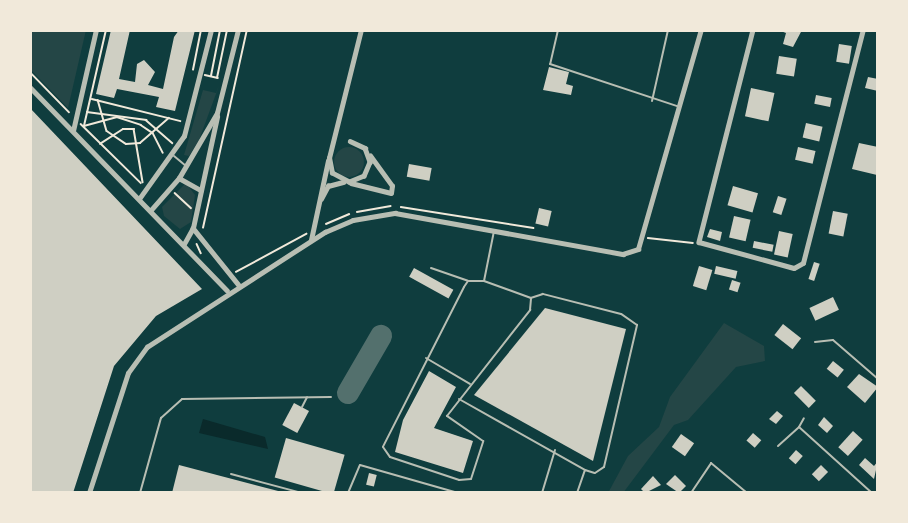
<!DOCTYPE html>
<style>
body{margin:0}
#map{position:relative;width:908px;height:523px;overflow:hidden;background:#0f3d3e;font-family:"Sofia Sans Condensed",sans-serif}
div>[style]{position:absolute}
.green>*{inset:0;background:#244646}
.round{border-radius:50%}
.water>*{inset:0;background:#0a2a2b}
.taxiway>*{height:22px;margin:-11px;padding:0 11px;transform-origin:11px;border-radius:11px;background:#53706d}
.building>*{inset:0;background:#cfcfc3;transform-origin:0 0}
.path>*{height:1.5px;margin:-0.75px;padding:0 0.75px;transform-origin:0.75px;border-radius:0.75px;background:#f1e9da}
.service>*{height:2px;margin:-1px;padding:0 1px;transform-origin:1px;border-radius:1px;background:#b8beb3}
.minor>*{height:4.5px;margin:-2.25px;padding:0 2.25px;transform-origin:2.25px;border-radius:2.25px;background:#b8beb3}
span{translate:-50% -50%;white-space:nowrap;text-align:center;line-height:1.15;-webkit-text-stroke:4.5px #f1e9da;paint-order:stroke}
.frame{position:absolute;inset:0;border:32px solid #f1e9da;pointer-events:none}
</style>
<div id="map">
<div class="green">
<i style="clip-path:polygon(30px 30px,86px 30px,68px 108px,30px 69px)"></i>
<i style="clip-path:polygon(220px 83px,199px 140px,189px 156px,184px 155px,203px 90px,216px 93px)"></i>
<i class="round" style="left:334px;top:147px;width:30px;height:30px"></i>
<i style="clip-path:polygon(186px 183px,195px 195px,191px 222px,180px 229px,164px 216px,162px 207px)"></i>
<i style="clip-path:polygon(724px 323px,764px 346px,765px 361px,736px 367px,688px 420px,674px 425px,623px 493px,608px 493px,628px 456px,659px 427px,670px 397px)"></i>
</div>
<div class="water">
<i style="clip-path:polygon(203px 419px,265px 437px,268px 449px,199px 433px)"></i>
</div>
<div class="taxiway">
<i style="left:348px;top:393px;width:66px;rotate:-59.9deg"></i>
</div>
<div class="building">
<i style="clip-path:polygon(111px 30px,130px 30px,119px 79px,135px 82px,137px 64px,144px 60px,155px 72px,148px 85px,163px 89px,174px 37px,179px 30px,195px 30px,175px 111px,156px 107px,159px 97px,117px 89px,114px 98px,96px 94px)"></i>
<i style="clip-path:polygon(778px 30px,802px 30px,793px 47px,783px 44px,786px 33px)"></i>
<i style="left:839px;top:44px;width:13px;height:18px;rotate:9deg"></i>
<i style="left:779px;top:56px;width:18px;height:18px;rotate:9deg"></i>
<i style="clip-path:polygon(549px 67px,569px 72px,566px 84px,573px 86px,571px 95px,543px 90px)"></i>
<i style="clip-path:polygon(868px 77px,878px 79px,878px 91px,865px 88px)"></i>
<i style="left:751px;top:88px;width:24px;height:29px;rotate:12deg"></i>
<i style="left:816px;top:95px;width:16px;height:9px;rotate:11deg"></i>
<i style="clip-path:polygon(30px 108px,202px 289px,156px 316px,114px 366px,73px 493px,30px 493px)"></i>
<i style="left:806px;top:123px;width:17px;height:15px;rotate:13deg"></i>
<i style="clip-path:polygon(859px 143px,878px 147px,877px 175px,852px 169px)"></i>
<i style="left:798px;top:147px;width:18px;height:13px;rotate:13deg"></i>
<i style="left:409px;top:164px;width:23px;height:13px;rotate:10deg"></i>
<i style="left:733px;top:186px;width:26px;height:20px;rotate:16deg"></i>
<i style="left:778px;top:196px;width:9px;height:17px;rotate:18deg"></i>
<i style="left:539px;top:208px;width:13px;height:16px;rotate:13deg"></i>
<i style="left:833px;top:211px;width:15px;height:23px;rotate:11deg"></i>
<i style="left:734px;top:216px;width:17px;height:22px;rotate:13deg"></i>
<i style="clip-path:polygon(710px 229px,722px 232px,720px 241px,707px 237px)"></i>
<i style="left:779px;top:231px;width:14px;height:24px;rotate:12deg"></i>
<i style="left:754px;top:241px;width:20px;height:7px;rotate:11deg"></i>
<i style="left:814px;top:262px;width:6px;height:18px;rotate:18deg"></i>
<i style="left:699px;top:266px;width:14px;height:21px;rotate:17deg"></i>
<i style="left:716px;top:266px;width:22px;height:8px;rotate:13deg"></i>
<i style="left:414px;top:268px;width:45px;height:10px;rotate:29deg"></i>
<i style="left:732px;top:280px;width:9px;height:10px;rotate:18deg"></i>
<i style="left:833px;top:297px;width:14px;height:26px;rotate:65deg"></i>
<i style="clip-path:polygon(545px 308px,626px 329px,593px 461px,474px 395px)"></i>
<i style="left:783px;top:324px;width:23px;height:14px;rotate:38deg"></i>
<i style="left:833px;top:361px;width:14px;height:10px;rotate:39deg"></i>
<i style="clip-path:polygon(429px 371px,456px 387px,434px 428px,473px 441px,463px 473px,395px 452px,403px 420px)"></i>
<i style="clip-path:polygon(859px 374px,878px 387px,865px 403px,847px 387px)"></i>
<i style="left:801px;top:386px;width:21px;height:10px;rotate:45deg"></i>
<i style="left:294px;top:403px;width:17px;height:25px;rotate:28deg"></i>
<i style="clip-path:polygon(777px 411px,783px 416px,776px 424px,769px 419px)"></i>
<i style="clip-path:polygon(824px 417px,833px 426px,827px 433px,818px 425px)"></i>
<i style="left:853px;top:431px;width:13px;height:22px;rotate:42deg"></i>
<i style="left:753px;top:433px;width:11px;height:10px;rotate:41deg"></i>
<i style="left:681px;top:434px;width:16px;height:16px;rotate:35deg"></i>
<i style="left:286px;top:438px;width:61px;height:41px;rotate:16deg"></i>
<i style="left:796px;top:450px;width:9px;height:11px;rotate:41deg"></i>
<i style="clip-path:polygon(865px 458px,874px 466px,878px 461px,874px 479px,859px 465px)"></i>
<i style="clip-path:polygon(179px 465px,282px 492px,282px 493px,172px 493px)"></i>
<i style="left:821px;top:465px;width:10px;height:13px;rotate:45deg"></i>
<i style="left:369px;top:473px;width:8px;height:12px;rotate:14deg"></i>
<i style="clip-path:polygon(675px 475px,686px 486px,679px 493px,666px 484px)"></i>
<i style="clip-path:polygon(653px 476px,661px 485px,645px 493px,641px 489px)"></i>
</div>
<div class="path">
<i style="left:193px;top:70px;width:41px;rotate:-78.7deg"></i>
<i style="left:30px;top:72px;width:56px;rotate:45.7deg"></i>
<i style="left:205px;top:75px;width:13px;rotate:13deg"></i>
<i style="left:211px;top:76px;width:47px;rotate:-78.9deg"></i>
<i style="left:217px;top:78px;width:49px;rotate:-78.2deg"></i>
<i style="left:92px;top:99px;width:91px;rotate:14deg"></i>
<i style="left:98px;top:100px;width:32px;rotate:74deg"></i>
<i style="left:107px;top:131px;width:23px;rotate:34deg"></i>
<i style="left:126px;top:144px;width:14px;rotate:-4deg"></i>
<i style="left:140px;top:143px;width:38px;rotate:-41deg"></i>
<i style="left:87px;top:112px;width:60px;rotate:7.7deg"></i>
<i style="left:146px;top:120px;width:35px;rotate:41deg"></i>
<i style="left:81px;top:124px;width:84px;rotate:44.5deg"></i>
<i style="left:84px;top:126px;width:34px;rotate:-15deg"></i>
<i style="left:117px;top:117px;width:25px;rotate:18deg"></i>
<i style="left:141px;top:125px;width:14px;rotate:34deg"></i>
<i style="left:153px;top:133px;width:22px;rotate:63deg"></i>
<i style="left:84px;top:126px;width:98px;rotate:-77.1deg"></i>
<i style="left:100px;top:144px;width:27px;rotate:-33deg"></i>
<i style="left:123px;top:129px;width:11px"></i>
<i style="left:134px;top:129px;width:54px;rotate:80.4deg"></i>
<i style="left:175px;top:193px;width:22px;rotate:43deg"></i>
<i style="left:401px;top:207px;width:134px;rotate:9deg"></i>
<i style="left:357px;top:212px;width:34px;rotate:-10deg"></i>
<i style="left:326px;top:224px;width:25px;rotate:-23deg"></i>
<i style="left:203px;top:228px;width:203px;rotate:-77.5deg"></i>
<i style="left:648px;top:238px;width:45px;rotate:6.3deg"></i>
<i style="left:197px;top:244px;width:10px;rotate:66deg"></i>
<i style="left:236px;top:272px;width:80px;rotate:-28.5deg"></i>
</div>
<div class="service">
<i style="left:558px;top:30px;width:35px;rotate:103deg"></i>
<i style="left:550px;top:64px;width:134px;rotate:18.3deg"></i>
<i style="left:652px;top:101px;width:73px;rotate:-77.3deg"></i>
<i style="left:174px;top:156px;width:16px;rotate:40deg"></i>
<i style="left:431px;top:268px;width:39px;rotate:19deg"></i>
<i style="left:484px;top:281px;width:16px;rotate:180deg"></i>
<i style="left:468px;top:281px;width:7px;rotate:124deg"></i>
<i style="left:464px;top:287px;width:179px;rotate:116.9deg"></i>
<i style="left:383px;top:447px;width:12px;rotate:55deg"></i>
<i style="left:390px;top:457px;width:73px;rotate:18.4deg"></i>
<i style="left:459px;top:480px;width:12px;rotate:-5deg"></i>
<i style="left:471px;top:479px;width:40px;rotate:-72deg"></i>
<i style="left:483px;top:441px;width:44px;rotate:-145.2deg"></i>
<i style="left:447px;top:416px;width:135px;rotate:-51.9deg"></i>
<i style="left:530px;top:310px;width:12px;rotate:-85deg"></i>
<i style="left:531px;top:298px;width:50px;rotate:-160.1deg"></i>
<i style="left:484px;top:281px;width:51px;rotate:-78.7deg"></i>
<i style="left:815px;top:342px;width:18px;rotate:-6deg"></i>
<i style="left:833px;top:340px;width:60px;rotate:40.9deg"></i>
<i style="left:426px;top:358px;width:51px;rotate:30.6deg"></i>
<i style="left:459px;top:399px;width:145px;rotate:29.4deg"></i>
<i style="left:585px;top:470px;width:10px;rotate:17deg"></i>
<i style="left:595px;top:473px;width:11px;rotate:-34deg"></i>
<i style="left:604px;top:467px;width:146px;rotate:-76.9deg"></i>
<i style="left:637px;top:325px;width:19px;rotate:-145deg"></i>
<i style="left:621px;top:314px;width:81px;rotate:-165.6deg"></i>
<i style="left:543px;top:294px;width:13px;rotate:162deg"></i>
<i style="left:302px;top:407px;width:11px;rotate:-63deg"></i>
<i style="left:799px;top:427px;width:10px;rotate:-61deg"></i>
<i style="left:778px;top:446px;width:28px;rotate:-42deg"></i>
<i style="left:799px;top:427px;width:98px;rotate:42.1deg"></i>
<i style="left:231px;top:474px;width:73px;rotate:15deg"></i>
<i style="left:140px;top:493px;width:78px;rotate:-74.4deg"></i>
<i style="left:161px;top:418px;width:28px;rotate:-42deg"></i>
<i style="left:182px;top:399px;width:149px;rotate:-0.8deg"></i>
<i style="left:348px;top:493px;width:30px;rotate:-67deg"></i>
<i style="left:360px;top:465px;width:102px;rotate:15.9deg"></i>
<i style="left:542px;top:493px;width:45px;rotate:-73.2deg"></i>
<i style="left:577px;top:493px;width:24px;rotate:-71deg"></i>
<i style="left:691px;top:493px;width:36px;rotate:-56deg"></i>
<i style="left:711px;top:463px;width:47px;rotate:39.8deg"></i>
</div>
<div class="minor">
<i style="left:753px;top:30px;width:219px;rotate:104.3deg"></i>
<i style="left:699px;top:242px;width:98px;rotate:15.3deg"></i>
<i style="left:794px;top:268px;width:10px;rotate:-29deg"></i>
<i style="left:803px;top:263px;width:241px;rotate:-75.6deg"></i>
<i style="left:30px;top:87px;width:283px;rotate:45.9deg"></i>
<i style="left:73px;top:131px;width:104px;rotate:-77.2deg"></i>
<i style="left:350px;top:141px;width:17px;rotate:25deg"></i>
<i style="left:365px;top:148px;width:15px;rotate:70deg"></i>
<i style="left:370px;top:162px;width:15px;rotate:113deg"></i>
<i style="left:364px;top:176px;width:16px;rotate:158deg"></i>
<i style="left:349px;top:182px;width:19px;rotate:-152deg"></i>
<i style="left:332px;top:173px;width:15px;rotate:-101deg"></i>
<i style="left:329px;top:158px;width:132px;rotate:-76deg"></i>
<i style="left:179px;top:178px;width:25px;rotate:29deg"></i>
<i style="left:351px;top:183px;width:41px;rotate:14deg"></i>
<i style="left:391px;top:193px;width:7px;rotate:-82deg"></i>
<i style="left:392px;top:186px;width:37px;rotate:-126deg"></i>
<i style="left:139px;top:199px;width:77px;rotate:-54.5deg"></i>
<i style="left:184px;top:136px;width:109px;rotate:-75.7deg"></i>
<i style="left:321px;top:199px;width:15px;rotate:-62deg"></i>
<i style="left:328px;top:186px;width:16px;rotate:-15deg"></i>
<i style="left:151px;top:210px;width:43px;rotate:-48.8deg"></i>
<i style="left:179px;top:178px;width:75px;rotate:-59.7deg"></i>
<i style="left:217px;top:113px;width:86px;rotate:-75.8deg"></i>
<i style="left:193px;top:228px;width:72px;rotate:51.2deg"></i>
<i style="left:311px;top:240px;width:81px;rotate:-77.9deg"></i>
<i style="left:184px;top:244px;width:18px;rotate:-61deg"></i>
<i style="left:193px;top:228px;width:114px;rotate:-77.8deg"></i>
<i style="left:89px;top:493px;width:126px;rotate:-72deg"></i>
<i style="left:128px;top:373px;width:32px;rotate:-54deg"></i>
<i style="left:147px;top:347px;width:212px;rotate:-32.9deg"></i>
<i style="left:325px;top:232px;width:30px;rotate:-23deg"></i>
<i style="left:353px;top:220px;width:43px;rotate:-9.5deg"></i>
<i style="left:395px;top:213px;width:232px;rotate:10.2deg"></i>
<i style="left:623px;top:254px;width:16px;rotate:-18deg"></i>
<i style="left:638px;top:249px;width:228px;rotate:-74deg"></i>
<i style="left:877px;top:493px;width:2px;rotate:-63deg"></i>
</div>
<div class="frame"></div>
</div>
